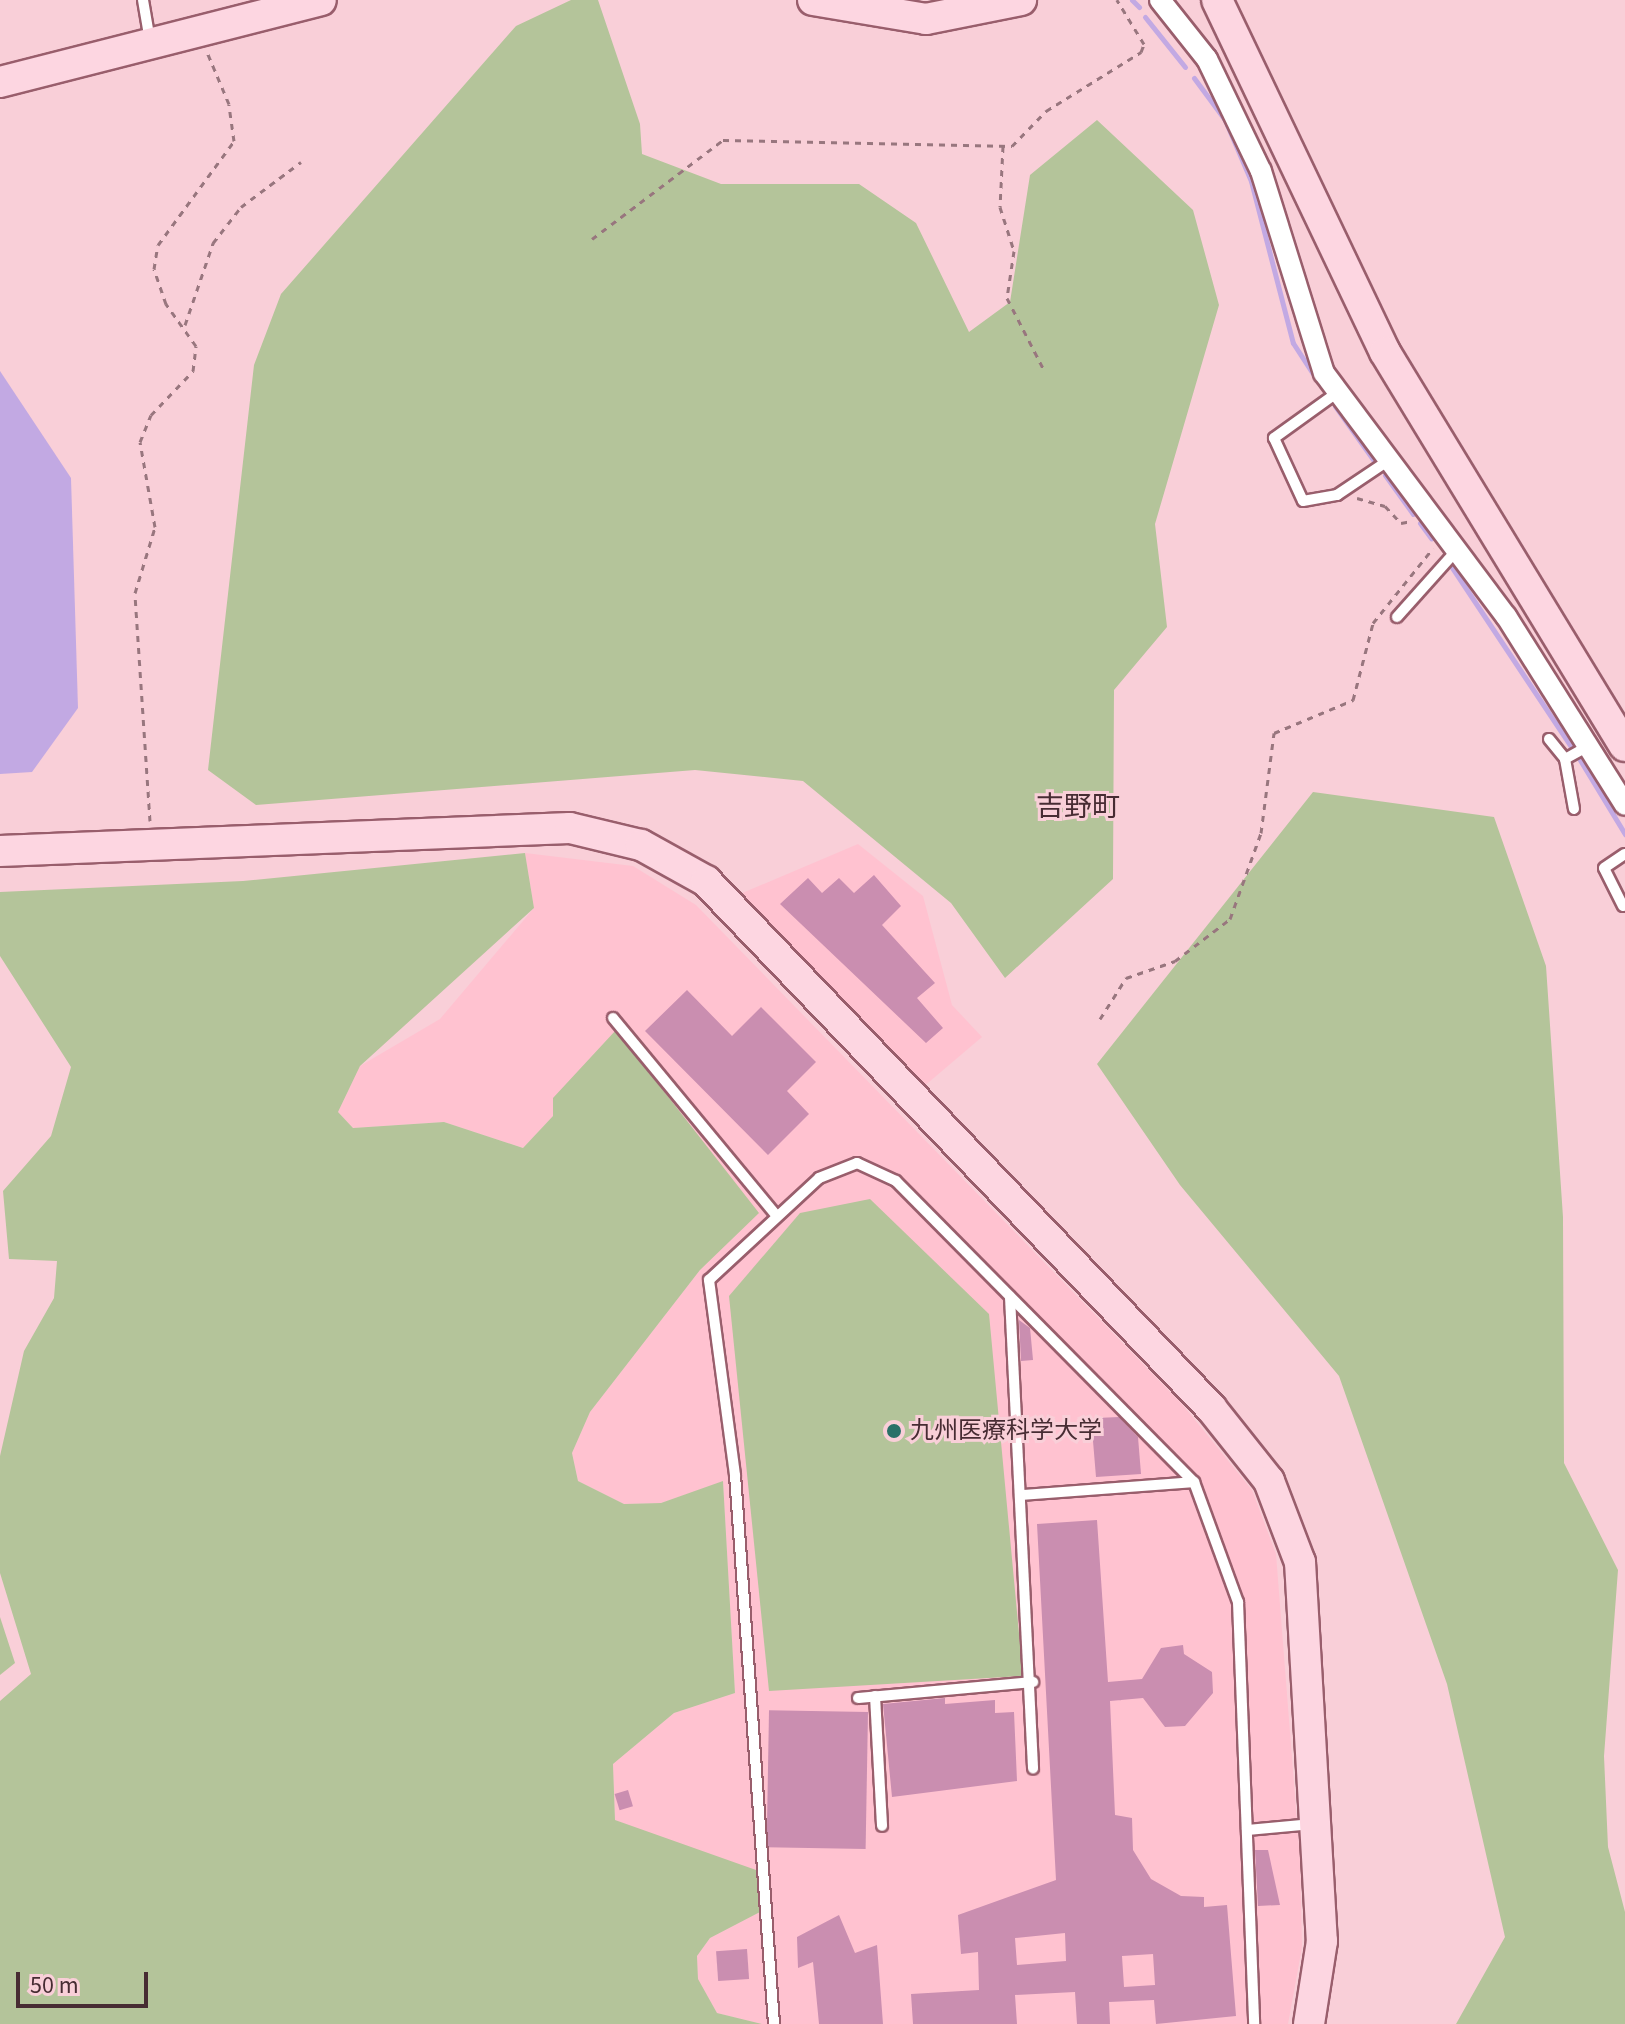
<!DOCTYPE html>
<meta charset="utf-8">
<style>
body{margin:0}
#map{position:relative;width:1625px;height:2024px;overflow:hidden;background:#f9cfd8;font-family:"Source Sans 3","Noto Sans JP",sans-serif}
div>[style]{position:absolute}
.built>*{inset:0;background:#ffc2d0}
.green>*{inset:0;background:#b4c49a}
.water>*{inset:0;background:#c2a9e3}
.stream>*{height:5px;margin:-2.5px;padding:0 2.5px;transform-origin:2.5px;border-radius:2.5px;background:#c2a9e3}
.building>*{inset:0;background:#ca8eb0;transform-origin:0 0}
.path>*{height:3px;margin-top:-1.5px;transform-origin:0;background:repeating-linear-gradient(90deg,#98767e 0 6px,transparent 0 12px)}
.roads{filter:drop-shadow(2px 0 #995e6c) drop-shadow(-2px 0 #995e6c) drop-shadow(0 2px #995e6c) drop-shadow(0 -2px #995e6c)}
.lane>*{height:10px;margin:-5px;padding:0 5px;transform-origin:5px;border-radius:5px;background:#fff}
.street>*{height:20px;margin:-10px;padding:0 10px;transform-origin:10px;border-radius:10px;background:#fff}
.secondary>*{height:30px;margin:-15px;padding:0 15px;transform-origin:15px;border-radius:15px;background:#fdd6e1}
.dots>*{width:22px;height:22px;translate:-50% -50%;box-sizing:border-box;border:4px solid #f9cfd8;border-radius:50%}
span{translate:-50% -50%;white-space:nowrap;text-align:center;line-height:1.15;-webkit-text-stroke:6px #f9cfd8;paint-order:stroke}
.poi-label{font-size:24px;color:#472c33}
.left{translate:0 -50%;text-align:left}
.quarter-label{font-size:28px;color:#472c33}
.scale{position:absolute;left:16px;top:1972px;width:132px;height:36px;box-sizing:border-box;border:4px solid #472c33;border-top:0;padding-left:10px;font-size:24px;line-height:28px;white-space:nowrap;color:#472c33;-webkit-text-stroke:6px #f9cfd8;paint-order:stroke}
</style>
<div id="map">
<div class="built">
<i style="clip-path:polygon(858px 844px,923px 896px,952px 1005px,982px 1037px,922px 1088px,740px 894px)"></i>
<i style="clip-path:polygon(525px 853px,633px 866px,696px 905px,1182px 1404px,1252px 1490px,1276px 1554px,1300px 1860px,1302px 1947px,1288px 2024px,762px 2024px,717px 2013px,698px 1980px,697px 1956px,710px 1938px,760px 1912px,679px 1847px,615px 1820px,613px 1764px,674px 1713px,735px 1693px,723px 1482px,661px 1503px,624px 1504px,578px 1481px,572px 1453px,590px 1412px,700px 1270px,759px 1212px,553px 1116px,523px 1148px,444px 1122px,353px 1128px,338px 1112px,360px 1066px,440px 1019px,534px 908px)"></i>
</div>
<div class="green">
<i style="clip-path:polygon(571px 0,598px 0,640px 124px,642px 154px,721px 184px,859px 184px,916px 223px,969px 332px,1010px 302px,1030px 175px,1097px 120px,1193px 210px,1219px 305px,1155px 524px,1167px 627px,1114px 690px,1113px 879px,1005px 978px,951px 903px,803px 781px,695px 770px,256px 805px,208px 770px,254px 365px,281px 294px,516px 26px)"></i>
<i style="clip-path:polygon(1313px 792px,1494px 817px,1546px 966px,1563px 1217px,1564px 1463px,1618px 1570px,1604px 1756px,1608px 1847px,1625px 1912px,1625px 2024px,1456px 2024px,1505px 1937px,1447px 1684px,1339px 1376px,1180px 1185px,1097px 1064px)"></i>
<i style="clip-path:polygon(525px 853px,534px 908px,360px 1066px,338px 1112px,353px 1128px,444px 1122px,523px 1148px,553px 1116px,553px 1098px,616px 1030px,759px 1213px,700px 1270px,590px 1412px,572px 1453px,578px 1481px,624px 1504px,661px 1503px,723px 1481px,735px 1693px,674px 1713px,613px 1764px,615px 1820px,756px 1870px,760px 1912px,710px 1938px,697px 1956px,698px 1979px,717px 2013px,762px 2024px,0 2024px,0 1701px,31px 1674px,0 1573px,0 1456px,24px 1351px,54px 1298px,57px 1261px,9px 1259px,3px 1191px,51px 1136px,71px 1067px,0 956px,0 892px,243px 881px)"></i>
<i style="clip-path:polygon(870px 1199px,989px 1314px,1023px 1676px,769px 1691px,729px 1296px,800px 1213px)"></i>
<i style="clip-path:polygon(0 1617px,15px 1663px,0 1675px)"></i>
</div>
<div class="water">
<i style="clip-path:polygon(0 371px,71px 478px,78px 708px,32px 772px,0 774px)"></i>
</div>
<div class="stream">
<i style="left:1132px;top:0;width:10px;rotate:45deg"></i>
<i style="left:1145px;top:17px;width:64px;rotate:51.3deg"></i>
<i style="left:1194px;top:78px;width:52px;rotate:53.6deg"></i>
<i style="left:1225px;top:120px;width:66px;rotate:66.9deg"></i>
<i style="left:1251px;top:181px;width:167px;rotate:75.5deg"></i>
<i style="left:1293px;top:343px;width:44px;rotate:57deg"></i>
<i style="left:1335px;top:406px;width:69px;rotate:54.5deg"></i>
<i style="left:1385px;top:475px;width:48px;rotate:54.3deg"></i>
<i style="left:1420px;top:523px;width:19px;rotate:54deg"></i>
<i style="left:1449px;top:563px;width:222px;rotate:56.4deg"></i>
<i style="left:1580px;top:760px;width:87px;rotate:58.7deg"></i>
</div>
<div class="building">
<i style="clip-path:polygon(874px 875px,901px 906px,882px 925px,935px 983px,917px 998px,943px 1028px,926px 1043px,780px 904px,808px 878px,822px 893px,839px 878px,854px 893px)"></i>
<i style="clip-path:polygon(687px 990px,732px 1036px,761px 1007px,816px 1062px,787px 1091px,809px 1114px,768px 1155px,645px 1031px)"></i>
<i style="clip-path:polygon(1019px 1320px,1030px 1328px,1033px 1360px,1021px 1361px)"></i>
<i style="clip-path:polygon(1119px 1417px,1138px 1437px,1141px 1474px,1096px 1477px,1092px 1429px,1097px 1418px)"></i>
<i style="clip-path:polygon(evenodd,1097px 1520px,1108px 1682px,1142px 1679px,1161px 1648px,1183px 1645px,1184px 1654px,1212px 1672px,1213px 1693px,1185px 1726px,1165px 1727px,1143px 1698px,1110px 1701px,1115px 1815px,1132px 1818px,1133px 1850px,1151px 1879px,1181px 1896px,1204px 1897px,1204px 1907px,1227px 1905px,1236px 2016px,1156px 2024px,1154px 2000px,1109px 2002px,1110px 2024px,1077px 2024px,1075px 1992px,1015px 1995px,1017px 2024px,913px 2024px,911px 1994px,979px 1990px,978px 1952px,961px 1954px,958px 1915px,1056px 1880px,1037px 1524px,1097px 1520px,1065px 1933px,1066px 1961px,1017px 1965px,1015px 1938px,1065px 1933px,1097px 1520px,1153px 1954px,1155px 1985px,1124px 1987px,1122px 1956px,1153px 1954px)"></i>
<i style="clip-path:polygon(945px 1698px,945px 1704px,995px 1700px,995px 1713px,1014px 1712px,1017px 1781px,892px 1797px,883px 1704px)"></i>
<i style="left:868px;top:1712px;width:137px;height:99px;rotate:91deg"></i>
<i style="left:628px;top:1790px;width:17px;height:14px;rotate:73deg"></i>
<i style="clip-path:polygon(1255px 1850px,1268px 1850px,1280px 1905px,1258px 1906px)"></i>
<i style="clip-path:polygon(839px 1915px,855px 1953px,877px 1945px,883px 2024px,819px 2024px,813px 1962px,798px 1968px,797px 1937px)"></i>
<i style="left:747px;top:1949px;width:30px;height:31px;rotate:86deg"></i>
</div>
<div class="path">
<i style="left:1003px;top:146px;width:61px;rotate:92.8deg"></i>
<i style="left:1000px;top:207px;width:46px;rotate:72.3deg"></i>
<i style="left:1014px;top:251px;width:48px;rotate:98.5deg"></i>
<i style="left:1007px;top:298px;width:81px;rotate:62.8deg"></i>
<i style="left:592px;top:239px;width:164px;rotate:-37.1deg"></i>
<i style="left:723px;top:140px;width:289px;rotate:1.2deg"></i>
<i style="left:1012px;top:146px;width:49px;rotate:-45.8deg"></i>
<i style="left:1046px;top:111px;width:112px;rotate:-31.8deg"></i>
<i style="left:1141px;top:52px;width:9px;rotate:-69deg"></i>
<i style="left:1144px;top:44px;width:52px;rotate:-121.5deg"></i>
<i style="left:185px;top:325px;width:87px;rotate:-71.1deg"></i>
<i style="left:213px;top:243px;width:46px;rotate:-52.1deg"></i>
<i style="left:241px;top:207px;width:75px;rotate:-36.9deg"></i>
<i style="left:1357px;top:498px;width:29px;rotate:16deg"></i>
<i style="left:1385px;top:506px;width:23px;rotate:47deg"></i>
<i style="left:1401px;top:523px;width:11px;rotate:-10deg"></i>
<i style="left:150px;top:821px;width:228px;rotate:-93.8deg"></i>
<i style="left:135px;top:593px;width:69px;rotate:-73.1deg"></i>
<i style="left:155px;top:527px;width:86px;rotate:-100deg"></i>
<i style="left:140px;top:442px;width:29px;rotate:-68deg"></i>
<i style="left:151px;top:415px;width:61px;rotate:-46.3deg"></i>
<i style="left:193px;top:371px;width:25px;rotate:-83deg"></i>
<i style="left:196px;top:346px;width:52px;rotate:-125.5deg"></i>
<i style="left:166px;top:304px;width:37px;rotate:-109deg"></i>
<i style="left:154px;top:269px;width:24px;rotate:-81deg"></i>
<i style="left:158px;top:245px;width:129px;rotate:-53.8deg"></i>
<i style="left:234px;top:141px;width:37px;rotate:-98deg"></i>
<i style="left:229px;top:104px;width:56px;rotate:-112.9deg"></i>
<i style="left:1100px;top:1019px;width:49px;rotate:-57.6deg"></i>
<i style="left:1126px;top:978px;width:52px;rotate:-19.1deg"></i>
<i style="left:1175px;top:961px;width:69px;rotate:-37.4deg"></i>
<i style="left:1230px;top:919px;width:91px;rotate:-70.2deg"></i>
<i style="left:1261px;top:833px;width:101px;rotate:-82.6deg"></i>
<i style="left:1274px;top:733px;width:86px;rotate:-22.7deg"></i>
<i style="left:1353px;top:700px;width:80px;rotate:-75.4deg"></i>
<i style="left:1373px;top:623px;width:96px;rotate:-51.3deg"></i>
</div>
<div class="roads">
<div class="lane">
<i style="left:143px;top:0;width:42px;rotate:80.3deg"></i>
<i style="left:1338px;top:392px;width:79px;rotate:144.3deg"></i>
<i style="left:1274px;top:438px;width:69px;rotate:65.3deg"></i>
<i style="left:1303px;top:501px;width:35px;rotate:-10deg"></i>
<i style="left:1337px;top:495px;width:63px;rotate:-33.9deg"></i>
<i style="left:1397px;top:617px;width:89px;rotate:-48.2deg"></i>
<i style="left:1549px;top:739px;width:26px;rotate:51deg"></i>
<i style="left:1574px;top:809px;width:51px;rotate:-100.2deg"></i>
<i style="left:1565px;top:759px;width:26px;rotate:-29deg"></i>
<i style="left:1623px;top:906px;width:42px;rotate:-116.6deg"></i>
<i style="left:1604px;top:868px;width:25px;rotate:-34deg"></i>
<i style="left:613px;top:1018px;width:257px;rotate:50.4deg"></i>
<i style="left:1010px;top:1297px;width:472px;rotate:87.2deg"></i>
<i style="left:1022px;top:1495px;width:172px;rotate:-4.3deg"></i>
<i style="left:875px;top:1696px;width:130px;rotate:86.9deg"></i>
<i style="left:858px;top:1698px;width:176px;rotate:-5.2deg"></i>
<i style="left:1247px;top:1830px;width:66px;rotate:-5.2deg"></i>
<i style="left:774px;top:2024px;width:550px;rotate:-94.06deg"></i>
<i style="left:735px;top:1475px;width:197px;rotate:-97.6deg"></i>
<i style="left:709px;top:1280px;width:150px;rotate:-42.8deg"></i>
<i style="left:819px;top:1178px;width:41px;rotate:-21.5deg"></i>
<i style="left:857px;top:1163px;width:43px;rotate:24.8deg"></i>
<i style="left:896px;top:1181px;width:424px;rotate:45.3deg"></i>
<i style="left:1194px;top:1482px;width:128px;rotate:69.9deg"></i>
<i style="left:1238px;top:1602px;width:422px;rotate:87.8deg"></i>
</div>
<div class="street">
<i style="left:1160px;top:0;width:75px;rotate:51.5deg"></i>
<i style="left:1207px;top:59px;width:124px;rotate:64.3deg"></i>
<i style="left:1261px;top:171px;width:212px;rotate:72.7deg"></i>
<i style="left:1324px;top:373px;width:304px;rotate:53.2deg"></i>
<i style="left:1506px;top:616px;width:223px;rotate:57.8deg"></i>
</div>
<div class="secondary">
<i style="left:813px;top:0;width:115px;rotate:9.5deg"></i>
<i style="left:926px;top:19px;width:97px;rotate:-11.3deg"></i>
<i style="left:1217px;top:0;width:390px;rotate:64.5deg"></i>
<i style="left:1385px;top:352px;width:461px;rotate:58.7deg"></i>
<i style="left:0;top:82px;width:331px;rotate:-14.3deg"></i>
<i style="left:0;top:851px;width:570px;rotate:-2.31deg"></i>
<i style="left:570px;top:828px;width:73px;rotate:13.5deg"></i>
<i style="left:641px;top:845px;width:74px;rotate:29deg"></i>
<i style="left:706px;top:881px;width:730px;rotate:46.22deg"></i>
<i style="left:1211px;top:1408px;width:93px;rotate:51.5deg"></i>
<i style="left:1269px;top:1481px;width:87px;rotate:69.1deg"></i>
<i style="left:1300px;top:1562px;width:380px;rotate:86.7deg"></i>
<i style="left:1322px;top:1941px;width:84px;rotate:98.9deg"></i>
</div>
</div>
<div class="dots">
<i style="left:894px;top:1431px;background:#2a7168"></i>
</div>
<div class="poi-label">
<span class="left" style="left:910px;top:1431px">九州医療科学大学</span>
</div>
<div class="quarter-label">
<span style="left:1078px;top:807px">吉野町</span>
</div>
<div class="scale">50 m</div>
</div>
